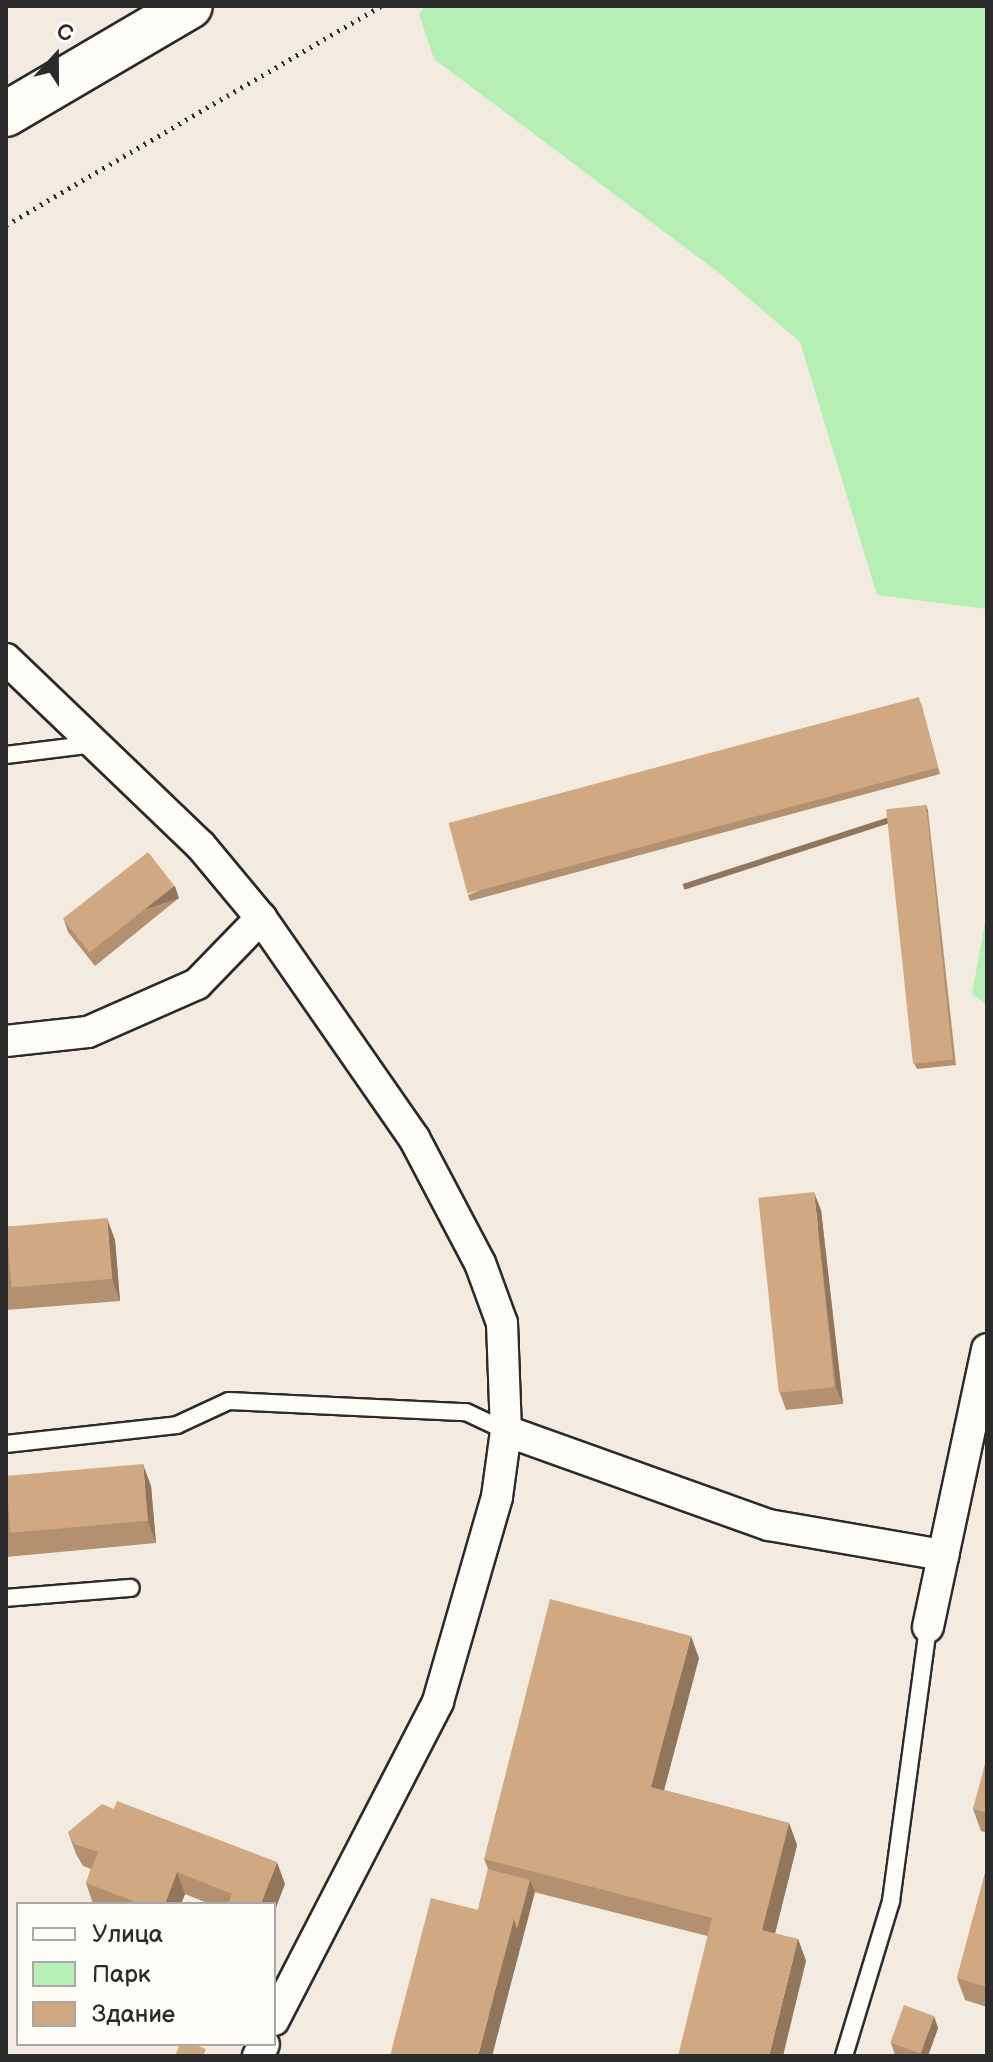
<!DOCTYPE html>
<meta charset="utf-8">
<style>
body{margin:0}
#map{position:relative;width:993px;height:2062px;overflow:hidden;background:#f4ebe0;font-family:"Balsamiq Sans",sans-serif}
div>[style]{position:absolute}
.green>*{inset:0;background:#b6efb3}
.path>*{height:5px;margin-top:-2.5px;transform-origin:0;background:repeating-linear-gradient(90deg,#2b2b2b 0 2px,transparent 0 8px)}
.roads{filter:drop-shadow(2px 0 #2b2b2b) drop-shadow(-2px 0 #2b2b2b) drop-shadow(0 2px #2b2b2b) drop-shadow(0 -2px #2b2b2b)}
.lane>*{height:16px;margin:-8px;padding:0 8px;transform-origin:8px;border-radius:8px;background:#fdfcf7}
.street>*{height:30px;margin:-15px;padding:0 15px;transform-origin:15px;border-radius:15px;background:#fdfcf7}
.secondary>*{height:44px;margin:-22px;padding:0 22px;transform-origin:22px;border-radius:22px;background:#fdfcf7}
.wall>*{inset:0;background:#b39170}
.shaded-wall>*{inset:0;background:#92765b;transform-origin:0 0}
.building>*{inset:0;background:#d0a982;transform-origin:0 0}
span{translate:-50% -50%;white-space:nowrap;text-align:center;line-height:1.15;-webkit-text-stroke:8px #fdfcf7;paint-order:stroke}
.frame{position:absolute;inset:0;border:8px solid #2b2b2b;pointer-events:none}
.legend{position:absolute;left:16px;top:1902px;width:260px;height:144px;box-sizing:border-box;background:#fdfcf7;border:2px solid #a9a8a5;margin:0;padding:10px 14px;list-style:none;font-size:24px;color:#2b2b2b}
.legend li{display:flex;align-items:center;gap:16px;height:40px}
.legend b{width:40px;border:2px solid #a9a8a5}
.north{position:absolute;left:16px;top:16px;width:80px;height:80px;-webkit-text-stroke:6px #fdfcf7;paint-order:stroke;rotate:21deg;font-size:22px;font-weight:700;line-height:32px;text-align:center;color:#2b2b2b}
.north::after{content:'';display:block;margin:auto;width:28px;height:36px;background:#2b2b2b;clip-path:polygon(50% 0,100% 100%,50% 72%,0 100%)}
</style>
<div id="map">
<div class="green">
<i style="clip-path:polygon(426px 6px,987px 6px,987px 609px,877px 595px,800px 342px,719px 273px,434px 59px,419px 14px)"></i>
<i style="clip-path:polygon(987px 911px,987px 1005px,972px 994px)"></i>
</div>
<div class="path">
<i style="left:6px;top:225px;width:434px;rotate:-30.3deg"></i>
</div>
<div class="roads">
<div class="lane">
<i style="left:6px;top:755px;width:89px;rotate:-7.1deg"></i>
<i style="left:6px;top:1444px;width:172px;rotate:-6.3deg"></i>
<i style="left:177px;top:1425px;width:57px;rotate:-24.8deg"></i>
<i style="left:229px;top:1401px;width:237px;rotate:2.7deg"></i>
<i style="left:466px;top:1412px;width:44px;rotate:25.4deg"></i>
<i style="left:6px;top:1598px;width:125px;rotate:-4.6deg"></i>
<i style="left:844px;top:2056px;width:162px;rotate:-73.1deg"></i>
<i style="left:891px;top:1901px;width:276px;rotate:-82.3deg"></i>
</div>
<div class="street">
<i style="left:6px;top:659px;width:270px;rotate:43.8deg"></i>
<i style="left:201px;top:846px;width:94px;rotate:50.2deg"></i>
<i style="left:261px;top:918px;width:268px;rotate:55.2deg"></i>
<i style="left:414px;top:1138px;width:141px;rotate:62.2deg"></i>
<i style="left:480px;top:1263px;width:64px;rotate:69.9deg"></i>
<i style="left:502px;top:1323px;width:108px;rotate:87.9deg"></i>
<i style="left:506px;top:1431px;width:67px;rotate:97.8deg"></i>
<i style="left:497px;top:1497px;width:213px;rotate:106.1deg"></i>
<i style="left:438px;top:1702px;width:358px;rotate:117.3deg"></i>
<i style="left:6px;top:1041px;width:82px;rotate:-6.3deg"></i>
<i style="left:88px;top:1032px;width:119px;rotate:-23.8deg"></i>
<i style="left:197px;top:984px;width:92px;rotate:-45.9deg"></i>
<i style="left:506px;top:1431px;width:279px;rotate:19.7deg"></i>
<i style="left:769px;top:1525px;width:177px;rotate:9.8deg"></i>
<i style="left:928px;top:1627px;width:284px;rotate:-78deg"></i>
<i style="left:258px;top:2056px;width:13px;rotate:-63deg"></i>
</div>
<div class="secondary">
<i style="left:6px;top:114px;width:213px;rotate:-30.4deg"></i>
</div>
</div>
<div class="wall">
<i style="clip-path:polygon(921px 703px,940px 774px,470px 901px,468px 895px)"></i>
<i style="clip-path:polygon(926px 805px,928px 811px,956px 1065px,917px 1069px,914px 1063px)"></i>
<i style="clip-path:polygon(179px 898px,95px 966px,68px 932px,64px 920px)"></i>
<i style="clip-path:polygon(821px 1210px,843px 1404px,786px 1410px,780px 1393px)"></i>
<i style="clip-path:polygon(6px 1226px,115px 1240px,120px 1301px,6px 1310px)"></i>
<i style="clip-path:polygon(6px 1477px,151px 1486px,156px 1543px,6px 1557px)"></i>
<i style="clip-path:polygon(699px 1658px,664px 1790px,789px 1823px,797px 1845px,775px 1934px,798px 1939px,806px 1961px,534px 1892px,492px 2056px,478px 1910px,488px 1869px,484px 1859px)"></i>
<i style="clip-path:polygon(987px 1764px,987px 1833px,981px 1831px,973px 1809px)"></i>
<i style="clip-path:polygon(68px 1832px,285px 1884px,274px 1904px,210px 1904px,185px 1894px,181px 1904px,93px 1904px,86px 1883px,91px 1869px,83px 1866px,76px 1854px)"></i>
<i style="clip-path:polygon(987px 1866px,987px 2007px,965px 2000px,957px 1978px)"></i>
<i style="clip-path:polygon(938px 2028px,928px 2056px,895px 2055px,891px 2043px)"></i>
</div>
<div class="shaded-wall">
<i style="left:926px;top:805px;width:6px;height:256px;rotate:72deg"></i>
<i style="left:175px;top:886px;width:13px;height:108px;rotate:72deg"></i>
<i style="clip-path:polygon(814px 1192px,821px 1210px,843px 1404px,836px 1387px)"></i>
<i style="clip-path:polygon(107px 1218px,115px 1240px,120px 1301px,112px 1279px)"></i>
<i style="clip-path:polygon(143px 1464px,151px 1486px,156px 1543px,148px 1521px)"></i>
<i style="clip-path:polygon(691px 1636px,699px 1658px,659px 1809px,651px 1787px)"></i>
<i style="clip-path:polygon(789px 1823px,797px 1845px,770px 1953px,762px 1930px)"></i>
<i style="clip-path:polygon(277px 1862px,285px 1884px,274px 1913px,274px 1904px,261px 1904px)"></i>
<i style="clip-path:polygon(177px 1872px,185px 1894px,181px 1904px,165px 1904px)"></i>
<i style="clip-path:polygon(530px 1880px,535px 1892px,492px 2056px,478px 2056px,514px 1919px)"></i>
<i style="clip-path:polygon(798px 1939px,806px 1961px,783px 2056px,769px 2056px)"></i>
<i style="clip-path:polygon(934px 2016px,938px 2028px,928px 2056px,922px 2056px,921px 2054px)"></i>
</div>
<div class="building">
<i style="left:919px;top:697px;width:73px;height:487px;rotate:75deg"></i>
<i style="left:926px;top:805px;width:256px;height:40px;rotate:84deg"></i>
<i style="left:148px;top:852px;width:43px;height:108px;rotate:52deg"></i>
<i style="left:814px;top:1192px;width:196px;height:56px;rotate:84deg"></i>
<i style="left:107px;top:1218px;width:61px;height:101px;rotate:85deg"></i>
<i style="left:143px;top:1464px;width:57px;height:138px;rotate:85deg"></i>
<i style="clip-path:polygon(550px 1599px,691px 1636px,651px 1787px,789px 1823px,762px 1930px,798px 1939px,769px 2056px,678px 2056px,712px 1918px,484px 1859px)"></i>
<i style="clip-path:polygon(985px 1764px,987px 1764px,987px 1813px,973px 1809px)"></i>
<i style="clip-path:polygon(117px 1801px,277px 1862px,261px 1904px,228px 1904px,232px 1894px,177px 1872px,165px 1904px,141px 1904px,86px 1883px,98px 1852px,74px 1844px,68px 1832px,102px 1804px,114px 1809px)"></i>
<i style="clip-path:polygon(987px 1866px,987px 1987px,957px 1978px)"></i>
<i style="clip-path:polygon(488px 1869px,530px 1880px,517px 1929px,514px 1919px,478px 1910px)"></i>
<i style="clip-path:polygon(431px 1898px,514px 1919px,478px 2056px,390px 2056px)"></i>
<i style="left:904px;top:2005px;width:32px;height:40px;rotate:20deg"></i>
<i style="clip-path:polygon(180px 2044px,193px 2044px,206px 2049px,203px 2056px,175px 2056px)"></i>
</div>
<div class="frame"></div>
<ul class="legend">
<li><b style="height:10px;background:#fdfcf7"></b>Улица</li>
<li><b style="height:22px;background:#b6efb3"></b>Парк</li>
<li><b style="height:22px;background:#d0a982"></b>Здание</li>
</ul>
<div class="north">С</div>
</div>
